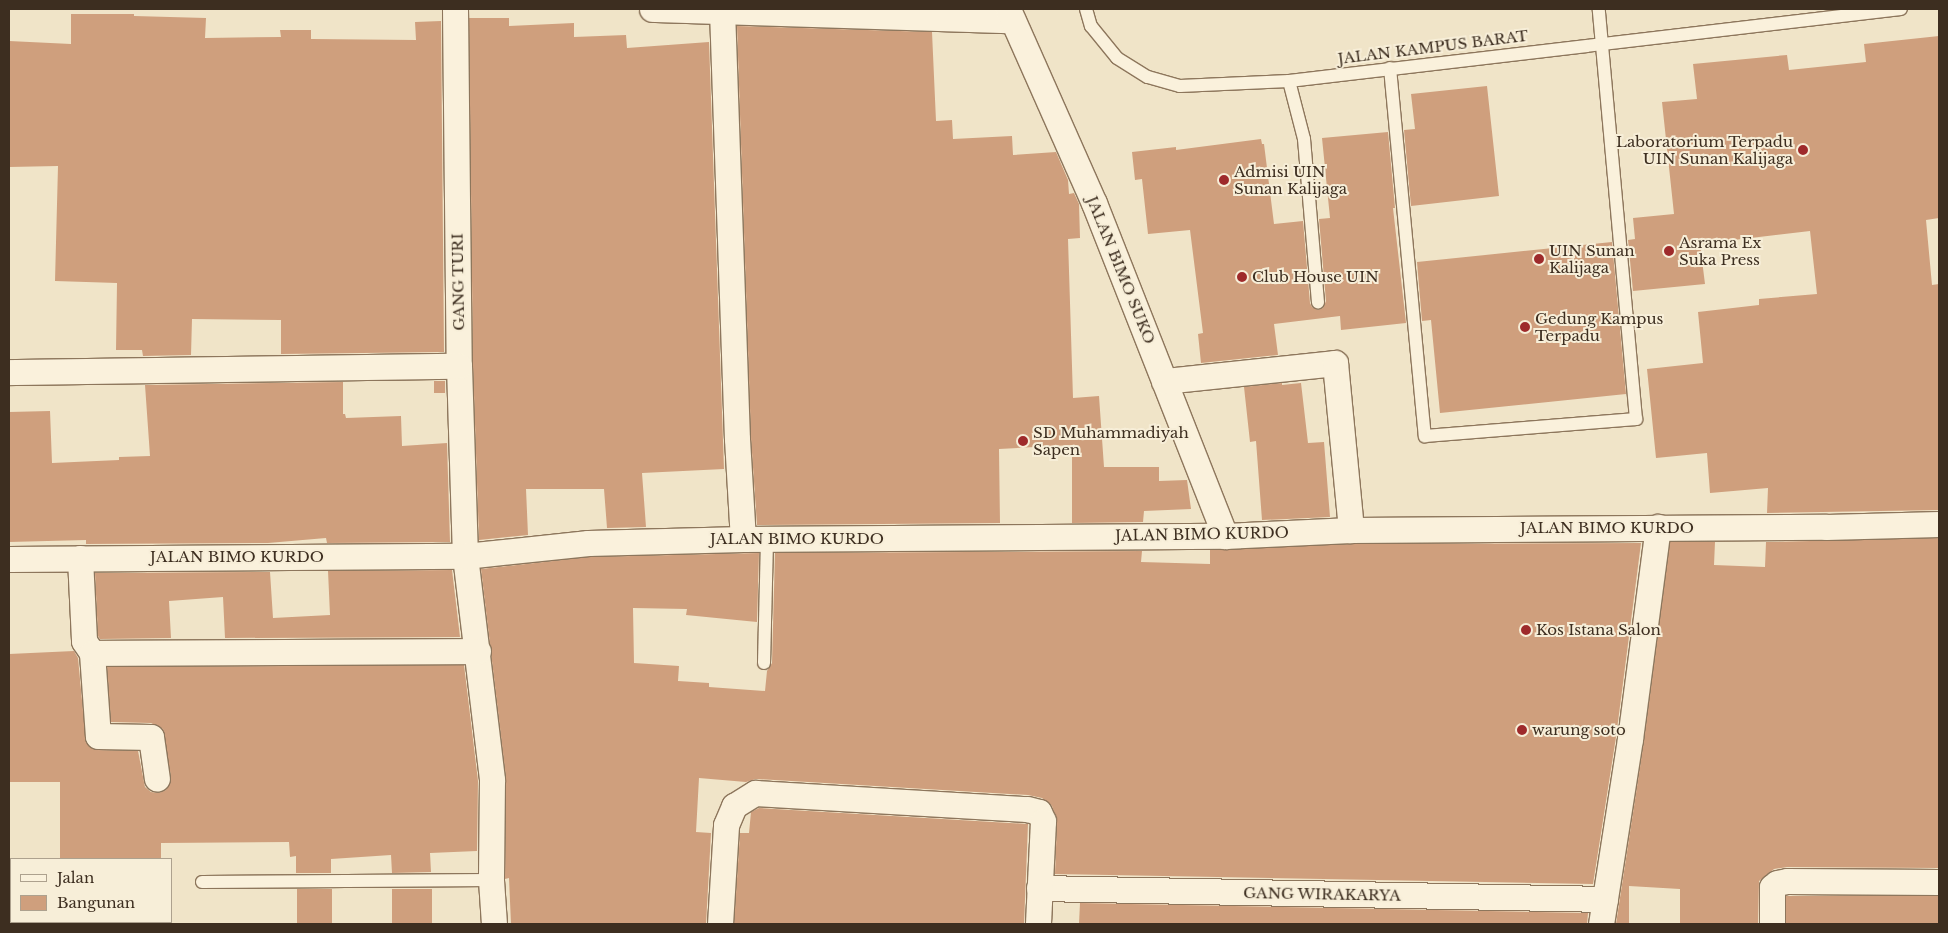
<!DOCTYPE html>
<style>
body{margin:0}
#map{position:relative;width:1948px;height:933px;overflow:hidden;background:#f0e4c8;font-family:"Libre Baskerville",serif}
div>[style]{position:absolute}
.building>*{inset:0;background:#cf9f7d;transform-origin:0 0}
.roads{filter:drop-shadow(1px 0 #8d765c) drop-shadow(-1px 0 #8d765c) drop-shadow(0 1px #8d765c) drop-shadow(0 -1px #8d765c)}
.service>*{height:12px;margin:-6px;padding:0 6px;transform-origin:6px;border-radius:6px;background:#faf1dc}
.minor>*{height:25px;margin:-12.5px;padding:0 12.5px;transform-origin:12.5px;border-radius:12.5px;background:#faf1dc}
.dots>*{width:14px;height:14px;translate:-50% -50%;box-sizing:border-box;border:2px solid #f7eed8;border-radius:50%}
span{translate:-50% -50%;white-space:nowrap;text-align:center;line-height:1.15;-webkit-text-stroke:4px #f7eed8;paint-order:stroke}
.street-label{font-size:15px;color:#3d2e20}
.poi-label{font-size:15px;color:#3d2e20}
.right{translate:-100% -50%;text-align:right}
.left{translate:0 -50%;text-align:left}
.frame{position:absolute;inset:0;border:10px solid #3d2e20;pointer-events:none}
.legend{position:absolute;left:10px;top:858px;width:162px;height:65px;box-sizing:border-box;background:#f7eed8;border:1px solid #ada18e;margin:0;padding:6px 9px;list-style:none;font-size:15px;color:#3d2e20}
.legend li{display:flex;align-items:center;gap:10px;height:25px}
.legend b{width:25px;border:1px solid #ada18e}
</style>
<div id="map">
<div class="building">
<i style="clip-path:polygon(71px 14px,134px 14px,134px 16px,206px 18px,205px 38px,281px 37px,280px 30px,311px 30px,311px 39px,416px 40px,415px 22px,441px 21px,444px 352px,281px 354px,281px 320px,192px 319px,191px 355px,143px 356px,142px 350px,116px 350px,117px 283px,55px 281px,58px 166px,9px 167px,9px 41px,71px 44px)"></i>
<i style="clip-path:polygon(469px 18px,509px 18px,509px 26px,574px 23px,574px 37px,626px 35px,627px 48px,709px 42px,724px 469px,642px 473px,646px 527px,607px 528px,604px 489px,526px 489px,528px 535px,479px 540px,473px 366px)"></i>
<i style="clip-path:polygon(737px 26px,932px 32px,936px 121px,952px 120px,953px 139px,1012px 136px,1013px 155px,1056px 152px,1068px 180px,1069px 194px,1074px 193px,1079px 204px,1080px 238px,1068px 239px,1073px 398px,1099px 396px,1104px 467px,1159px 467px,1159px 481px,1187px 480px,1191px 509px,1144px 511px,1143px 522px,1072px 523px,1072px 445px,999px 449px,1000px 523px,757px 525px,751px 438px)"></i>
<i style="clip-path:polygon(1939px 36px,1939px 218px,1926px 220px,1932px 285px,1939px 284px,1939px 510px,1767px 513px,1768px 488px,1710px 493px,1707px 453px,1656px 458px,1647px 369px,1703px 363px,1698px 312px,1759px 305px,1759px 299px,1817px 294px,1810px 231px,1700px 244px,1705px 284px,1633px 291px,1628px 240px,1635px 239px,1633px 218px,1674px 214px,1662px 102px,1697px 99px,1693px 64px,1787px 55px,1789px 70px,1866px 62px,1864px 44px)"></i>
<i style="clip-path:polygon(1487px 86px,1499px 196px,1411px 206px,1404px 130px,1415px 129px,1411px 94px)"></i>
<i style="clip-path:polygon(1388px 132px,1395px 208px,1393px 208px,1406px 323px,1341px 330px,1340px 316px,1274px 324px,1278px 355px,1201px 363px,1198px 334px,1203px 333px,1190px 230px,1148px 234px,1142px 179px,1135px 180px,1132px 152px,1176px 147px,1176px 150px,1261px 139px,1262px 144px,1264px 144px,1274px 224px,1303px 221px,1310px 303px,1312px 307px,1318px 310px,1323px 308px,1326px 301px,1319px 219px,1330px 218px,1322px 138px)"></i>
<i style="clip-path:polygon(1612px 242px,1626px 394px,1440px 413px,1431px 320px,1422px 321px,1417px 262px)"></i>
<i style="left:434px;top:381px;width:11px;height:12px"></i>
<i style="clip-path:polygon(343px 382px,343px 414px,345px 414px,346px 418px,401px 416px,402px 446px,447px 443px,450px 542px,327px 543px,326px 538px,268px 543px,86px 544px,86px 540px,9px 542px,9px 412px,50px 411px,52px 463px,119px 460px,119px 457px,150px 456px,145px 385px)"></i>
<i style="clip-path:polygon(1282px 383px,1282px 385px,1301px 383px,1308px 443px,1324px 442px,1330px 517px,1262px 520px,1256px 441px,1250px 442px,1244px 387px)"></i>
<i style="clip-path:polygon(1939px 538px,1939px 868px,1787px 867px,1774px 869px,1759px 881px,1758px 924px,1680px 924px,1680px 889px,1629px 886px,1629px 924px,1616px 924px,1644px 741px,1670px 542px,1715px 542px,1714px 565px,1765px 567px,1766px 542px)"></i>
<i style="clip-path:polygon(1641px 543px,1616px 737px,1593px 884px,1055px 874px,1057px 821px,1052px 806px,1042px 798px,1028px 795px,756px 779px,746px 782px,699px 778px,696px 832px,711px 833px,706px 924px,511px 924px,509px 878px,505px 879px,506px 778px,481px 569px,589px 557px,759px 553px,757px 622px,686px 615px,687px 609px,633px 608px,634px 663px,679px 666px,678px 681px,709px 683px,709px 687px,765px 691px,767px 671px,772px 663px,775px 553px,1142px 551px,1141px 562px,1210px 564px,1210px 550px,1351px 544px)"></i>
<i style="clip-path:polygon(452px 570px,460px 637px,225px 638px,223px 597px,169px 601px,171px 638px,100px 639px,98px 636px,95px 573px,270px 572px,273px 618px,330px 615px,328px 571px)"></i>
<i style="clip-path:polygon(74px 651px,78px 658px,86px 743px,97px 750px,138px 751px,145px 787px,151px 792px,159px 793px,166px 790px,171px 777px,163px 729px,151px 723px,111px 722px,107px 667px,464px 665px,478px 781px,477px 851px,430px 853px,431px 872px,392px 873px,391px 855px,331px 859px,331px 873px,296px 873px,296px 856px,290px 857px,289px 842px,161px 843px,161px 859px,60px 859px,60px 782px,9px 782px,9px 654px)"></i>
<i style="clip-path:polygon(759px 808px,1028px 824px,1024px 924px,734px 924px,740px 833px,749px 833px,751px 812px)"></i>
<i style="left:297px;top:889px;width:35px;height:35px"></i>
<i style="left:392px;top:889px;width:40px;height:35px"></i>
<i style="left:1786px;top:896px;width:153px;height:27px"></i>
<i style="clip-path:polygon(1080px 903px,1588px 913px,1587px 924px,1079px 924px)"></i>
</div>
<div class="roads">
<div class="service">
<i style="left:1086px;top:9px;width:18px;rotate:74deg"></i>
<i style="left:1091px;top:26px;width:41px;rotate:50.9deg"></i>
<i style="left:1117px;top:58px;width:36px;rotate:32deg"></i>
<i style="left:1148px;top:77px;width:33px;rotate:16deg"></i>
<i style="left:1180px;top:86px;width:109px;rotate:-2.6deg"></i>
<i style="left:1289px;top:81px;width:616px;rotate:-6.71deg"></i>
<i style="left:1390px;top:68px;width:370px;rotate:84.6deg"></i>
<i style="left:1425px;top:436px;width:212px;rotate:-4.6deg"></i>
<i style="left:1636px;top:419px;width:412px;rotate:-95.2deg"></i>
<i style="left:1289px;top:81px;width:60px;rotate:75.5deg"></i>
<i style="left:1304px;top:139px;width:164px;rotate:85.1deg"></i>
<i style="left:764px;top:663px;width:123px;rotate:-88.6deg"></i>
<i style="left:202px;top:882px;width:289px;rotate:-0.4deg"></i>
</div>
<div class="minor">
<i style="left:455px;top:9px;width:357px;rotate:89.4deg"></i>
<i style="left:459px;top:366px;width:190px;rotate:88.2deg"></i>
<i style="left:465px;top:556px;width:226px;rotate:83.1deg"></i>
<i style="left:492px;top:780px;width:100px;rotate:90.6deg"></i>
<i style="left:491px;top:880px;width:44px;rotate:86.1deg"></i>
<i style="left:652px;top:9px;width:360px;rotate:1.8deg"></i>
<i style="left:1008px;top:9px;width:212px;rotate:66.1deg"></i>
<i style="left:1094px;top:203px;width:358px;rotate:68.5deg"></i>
<i style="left:722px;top:10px;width:429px;rotate:88deg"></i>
<i style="left:737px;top:439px;width:100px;rotate:86.6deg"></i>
<i style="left:9px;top:372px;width:450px;rotate:-0.8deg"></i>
<i style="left:1164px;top:381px;width:172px;rotate:-6deg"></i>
<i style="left:1335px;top:363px;width:168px;rotate:84.5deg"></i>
<i style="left:80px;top:558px;width:83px;rotate:87.2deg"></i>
<i style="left:84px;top:641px;width:14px;rotate:56deg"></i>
<i style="left:92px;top:653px;width:83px;rotate:85.9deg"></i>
<i style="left:98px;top:736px;width:53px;rotate:1.1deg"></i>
<i style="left:151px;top:737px;width:42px;rotate:81.9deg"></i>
<i style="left:9px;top:559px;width:456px;rotate:-0.4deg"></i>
<i style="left:465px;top:556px;width:124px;rotate:-6deg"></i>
<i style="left:588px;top:543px;width:155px;rotate:-1.5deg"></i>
<i style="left:743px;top:539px;width:482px;rotate:-0.4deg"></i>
<i style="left:1225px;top:536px;width:126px;rotate:-2.7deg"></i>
<i style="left:1351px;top:530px;width:475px;rotate:-0.4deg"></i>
<i style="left:1826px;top:527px;width:113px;rotate:-1.5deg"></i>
<i style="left:92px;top:653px;width:386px;rotate:-0.3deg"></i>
<i style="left:1039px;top:888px;width:566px;rotate:1.11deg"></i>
<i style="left:9px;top:889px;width:2px"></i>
<i style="left:146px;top:922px;width:2px;rotate:90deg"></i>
<i style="left:720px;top:924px;width:99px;rotate:-86.5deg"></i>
<i style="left:726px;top:825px;width:21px;rotate:-67deg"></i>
<i style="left:734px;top:806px;width:25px;rotate:-32deg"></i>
<i style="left:755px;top:793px;width:272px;rotate:3.4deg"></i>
<i style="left:1027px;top:809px;width:12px;rotate:14deg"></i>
<i style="left:1039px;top:812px;width:10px;rotate:66deg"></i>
<i style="left:1043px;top:821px;width:103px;rotate:92.8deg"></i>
<i style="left:1601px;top:924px;width:187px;rotate:-81.1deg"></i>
<i style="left:1630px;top:739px;width:214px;rotate:-82.5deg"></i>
<i style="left:1772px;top:924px;width:37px;rotate:-90deg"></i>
<i style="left:1772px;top:887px;width:6px;rotate:-39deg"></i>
<i style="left:1777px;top:883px;width:10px;rotate:-11deg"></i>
<i style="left:1787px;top:881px;width:152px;rotate:0.4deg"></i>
</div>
</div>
<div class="dots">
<i style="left:1803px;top:150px;background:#9e2a2b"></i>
<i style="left:1224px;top:180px;background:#9e2a2b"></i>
<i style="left:1669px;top:251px;background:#9e2a2b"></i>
<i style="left:1539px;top:259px;background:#9e2a2b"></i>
<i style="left:1242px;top:277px;background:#9e2a2b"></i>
<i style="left:1525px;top:327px;background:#9e2a2b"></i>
<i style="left:1023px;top:441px;background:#9e2a2b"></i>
<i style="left:1526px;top:630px;background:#9e2a2b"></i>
<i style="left:1522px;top:730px;background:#9e2a2b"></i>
</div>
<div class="street-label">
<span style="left:1433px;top:47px;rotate:-7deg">JALAN KAMPUS BARAT</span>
<span style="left:1121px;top:270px;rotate:68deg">JALAN BIMO SUKO</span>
<span style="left:458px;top:282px;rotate:-91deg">GANG TURI</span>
<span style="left:1607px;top:528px">JALAN BIMO KURDO</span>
<span style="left:1202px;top:534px;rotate:-1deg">JALAN BIMO KURDO</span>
<span style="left:797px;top:539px">JALAN BIMO KURDO</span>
<span style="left:237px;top:557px">JALAN BIMO KURDO</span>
<span style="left:1322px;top:894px;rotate:1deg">GANG WIRAKARYA</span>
</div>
<div class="poi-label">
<span class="right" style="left:1793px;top:150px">Laboratorium Terpadu<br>UIN Sunan Kalijaga</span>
<span class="left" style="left:1234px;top:180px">Admisi UIN<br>Sunan Kalijaga</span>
<span class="left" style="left:1679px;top:251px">Asrama Ex<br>Suka Press</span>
<span class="left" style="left:1549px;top:259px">UIN Sunan<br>Kalijaga</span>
<span class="left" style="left:1252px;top:277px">Club House UIN</span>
<span class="left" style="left:1535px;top:327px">Gedung Kampus<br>Terpadu</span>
<span class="left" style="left:1033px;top:441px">SD Muhammadiyah<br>Sapen</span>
<span class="left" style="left:1536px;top:630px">Kos Istana Salon</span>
<span class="left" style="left:1532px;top:730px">warung soto</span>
</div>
<div class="frame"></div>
<ul class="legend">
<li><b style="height:6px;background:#faf1dc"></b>Jalan</li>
<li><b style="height:14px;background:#cf9f7d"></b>Bangunan</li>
</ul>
</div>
